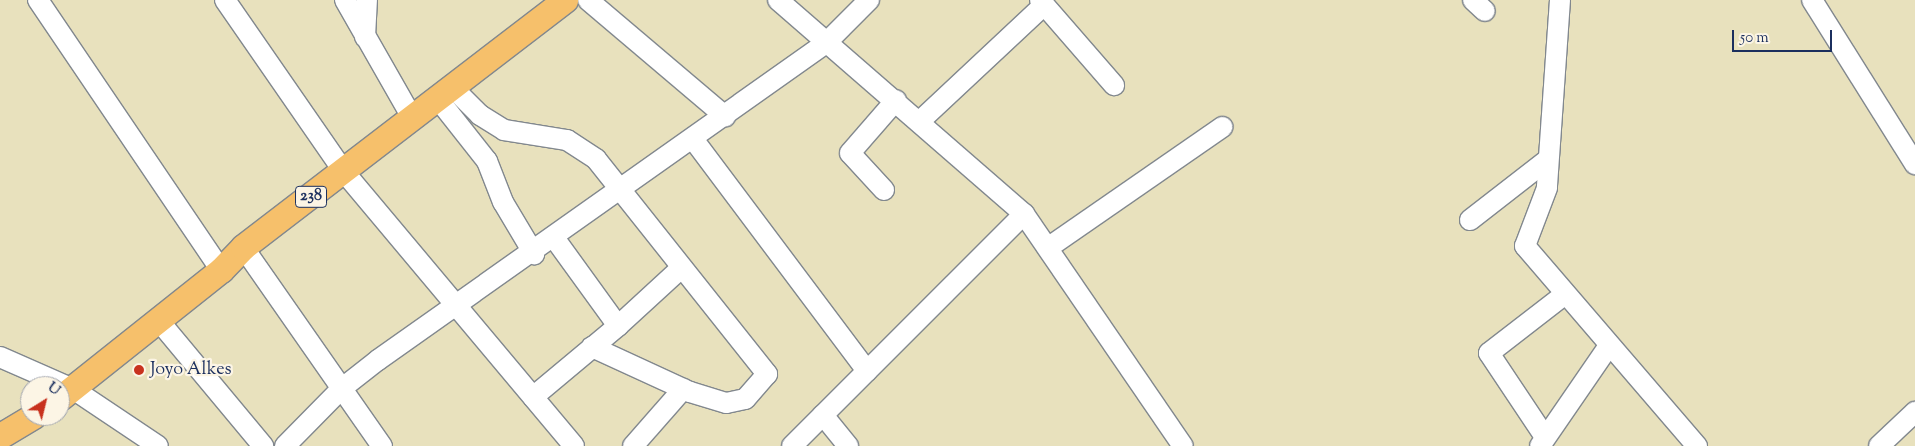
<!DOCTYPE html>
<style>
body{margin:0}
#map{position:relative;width:1915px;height:446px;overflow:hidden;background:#e8e1bd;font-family:"Sorts Mill Goudy",serif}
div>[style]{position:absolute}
.roads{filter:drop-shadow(1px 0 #82888e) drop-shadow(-1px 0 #82888e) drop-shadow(0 1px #82888e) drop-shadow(0 -1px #82888e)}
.minor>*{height:20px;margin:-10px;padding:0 10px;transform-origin:10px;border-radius:10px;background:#fff}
.major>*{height:25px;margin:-12.5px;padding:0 12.5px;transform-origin:12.5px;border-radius:12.5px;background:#f6c06b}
.dots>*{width:14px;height:14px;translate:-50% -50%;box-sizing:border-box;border:2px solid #fcf5e5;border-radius:50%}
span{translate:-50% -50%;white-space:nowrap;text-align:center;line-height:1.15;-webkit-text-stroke:4.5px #fcf5e5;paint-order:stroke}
.shield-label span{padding:1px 4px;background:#fcf5e5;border:1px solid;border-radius:4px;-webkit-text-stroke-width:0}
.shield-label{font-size:16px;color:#1b2f5e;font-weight:700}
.poi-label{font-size:18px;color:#1b2f5e}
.left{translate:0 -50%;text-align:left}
.north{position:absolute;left:20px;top:376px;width:50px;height:50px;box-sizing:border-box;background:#fcf5e5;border:1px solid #a2a6af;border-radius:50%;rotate:36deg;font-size:14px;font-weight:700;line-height:20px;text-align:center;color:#1b2f5e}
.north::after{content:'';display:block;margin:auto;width:18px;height:22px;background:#c8321e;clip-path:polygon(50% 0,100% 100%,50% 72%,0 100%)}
.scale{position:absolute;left:1732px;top:30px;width:100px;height:22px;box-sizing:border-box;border:2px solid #1b2f5e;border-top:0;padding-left:6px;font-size:15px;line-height:18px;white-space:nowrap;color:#1b2f5e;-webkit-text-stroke:4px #fcf5e5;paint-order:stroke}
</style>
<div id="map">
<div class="roads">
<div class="minor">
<i style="left:38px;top:0;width:326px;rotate:55.9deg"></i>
<i style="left:225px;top:0;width:211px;rotate:55.3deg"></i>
<i style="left:345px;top:173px;width:356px;rotate:50deg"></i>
<i style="left:345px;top:0;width:137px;rotate:60.3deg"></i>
<i style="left:588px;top:0;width:180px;rotate:40.3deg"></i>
<i style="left:778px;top:0;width:326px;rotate:41deg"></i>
<i style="left:1024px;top:214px;width:281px;rotate:55.6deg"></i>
<i style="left:1040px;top:0;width:113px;rotate:49deg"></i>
<i style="left:1473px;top:0;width:16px;rotate:43deg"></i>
<i style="left:1560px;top:0;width:188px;rotate:94deg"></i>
<i style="left:1547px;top:188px;width:62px;rotate:110.8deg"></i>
<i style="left:1525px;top:246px;width:264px;rotate:49.3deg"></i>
<i style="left:1812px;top:0;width:194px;rotate:57.9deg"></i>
<i style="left:365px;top:37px;width:37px;rotate:-87deg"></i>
<i style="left:452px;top:87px;width:40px;rotate:45deg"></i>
<i style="left:480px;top:115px;width:28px;rotate:32deg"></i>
<i style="left:504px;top:130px;width:64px;rotate:9deg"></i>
<i style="left:567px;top:140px;width:35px;rotate:33deg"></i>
<i style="left:596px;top:159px;width:275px;rotate:51.5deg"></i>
<i style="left:767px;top:374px;width:33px;rotate:131deg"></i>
<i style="left:745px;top:399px;width:19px;rotate:168deg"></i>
<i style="left:726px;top:403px;width:38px;rotate:-163deg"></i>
<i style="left:690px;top:392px;width:108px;rotate:-155.3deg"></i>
<i style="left:438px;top:99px;width:79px;rotate:51.7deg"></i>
<i style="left:487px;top:161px;width:44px;rotate:68.7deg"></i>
<i style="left:503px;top:202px;width:61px;rotate:59.2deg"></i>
<i style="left:920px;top:121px;width:170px;rotate:-43.1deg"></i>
<i style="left:693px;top:139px;width:290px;rotate:53.1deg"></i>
<i style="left:884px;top:190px;width:50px;rotate:-132.6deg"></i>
<i style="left:850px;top:153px;width:70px;rotate:-49deg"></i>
<i style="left:1470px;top:220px;width:98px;rotate:-37.9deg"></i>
<i style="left:243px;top:247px;width:243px;rotate:55.1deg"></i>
<i style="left:1049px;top:247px;width:211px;rotate:-34.7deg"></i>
<i style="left:159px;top:321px;width:163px;rotate:50.2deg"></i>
<i style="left:618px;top:326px;width:86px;rotate:-42.6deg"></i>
<i style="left:0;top:357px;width:80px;rotate:23.7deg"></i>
<i style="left:73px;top:389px;width:102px;rotate:33.8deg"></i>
<i style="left:533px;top:397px;width:111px;rotate:-39.9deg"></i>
<i style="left:618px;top:326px;width:107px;rotate:-125.9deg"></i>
<i style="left:823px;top:415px;width:40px;rotate:51deg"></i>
<i style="left:1545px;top:437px;width:101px;rotate:-123.7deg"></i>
<i style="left:1489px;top:353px;width:95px;rotate:-37.7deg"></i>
<i style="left:285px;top:446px;width:80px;rotate:-45.5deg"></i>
<i style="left:341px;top:389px;width:47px;rotate:-38.1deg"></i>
<i style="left:378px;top:360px;width:549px;rotate:-35.28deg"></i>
<i style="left:826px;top:43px;width:61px;rotate:-45deg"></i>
<i style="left:633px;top:446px;width:76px;rotate:-48.7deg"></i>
<i style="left:792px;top:446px;width:328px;rotate:-45deg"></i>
<i style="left:1540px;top:446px;width:120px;rotate:-55.5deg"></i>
<i style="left:1879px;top:446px;width:50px;rotate:-43.4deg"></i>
</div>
<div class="major">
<i style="left:60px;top:398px;width:206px;rotate:-38.5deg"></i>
<i style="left:221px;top:270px;width:32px;rotate:-46deg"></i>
<i style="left:243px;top:247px;width:406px;rotate:-37.5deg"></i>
<i style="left:0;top:436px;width:39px;rotate:-31deg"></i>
</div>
</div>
<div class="dots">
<i style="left:139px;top:370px;background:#c8321e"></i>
</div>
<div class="shield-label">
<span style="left:311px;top:197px">238</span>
</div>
<div class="poi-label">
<span class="left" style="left:150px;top:370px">Joyo Alkes</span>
</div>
<div class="north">U</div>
<div class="scale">50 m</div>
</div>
